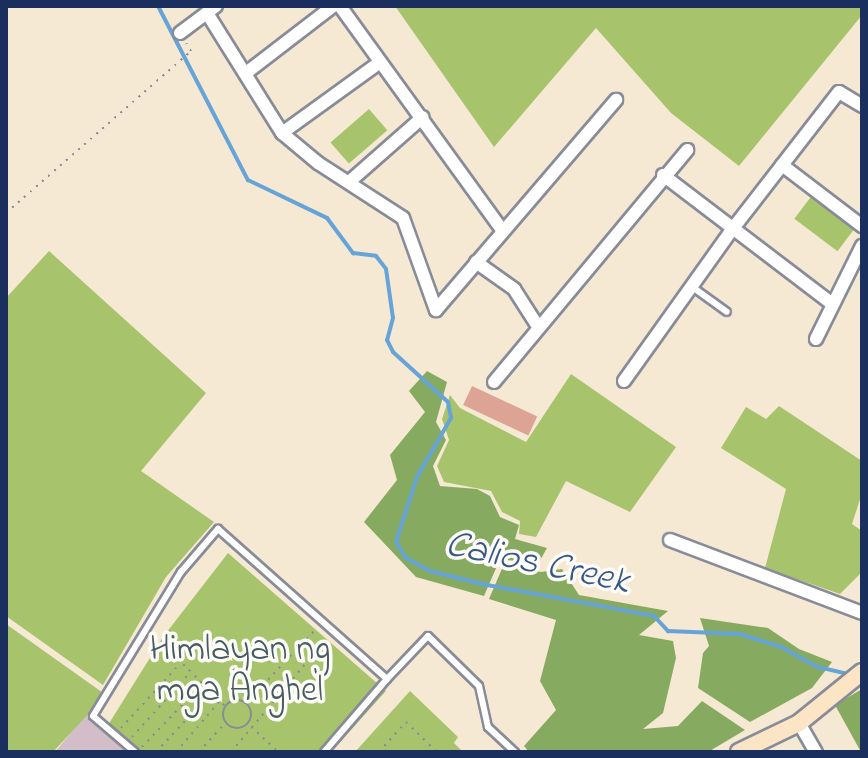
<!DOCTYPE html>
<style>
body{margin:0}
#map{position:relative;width:868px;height:758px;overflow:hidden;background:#f6e9d4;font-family:"Indie Flower",sans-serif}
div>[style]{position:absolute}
.industrial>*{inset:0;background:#d2bdc8}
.green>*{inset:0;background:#a7c46c;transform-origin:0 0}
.forest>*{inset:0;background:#85aa60}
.stream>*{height:4px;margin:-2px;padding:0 2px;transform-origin:2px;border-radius:2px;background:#66a4d8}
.building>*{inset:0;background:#dda495;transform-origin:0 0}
.path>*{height:2px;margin-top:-1px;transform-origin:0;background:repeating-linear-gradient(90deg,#888c99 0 2px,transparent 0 8px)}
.path>.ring{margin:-1px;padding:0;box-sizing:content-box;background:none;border:2px solid #888c99;border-radius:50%}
.roads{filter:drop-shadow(2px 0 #888c99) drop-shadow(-2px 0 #888c99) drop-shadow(0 2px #888c99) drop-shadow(0 -2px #888c99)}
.service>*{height:6px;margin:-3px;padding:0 3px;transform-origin:3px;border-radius:3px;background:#fff}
.minor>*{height:12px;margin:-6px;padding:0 6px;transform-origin:6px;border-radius:6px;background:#fff}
.secondary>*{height:16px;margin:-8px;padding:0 8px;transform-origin:8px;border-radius:8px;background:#fce5c4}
span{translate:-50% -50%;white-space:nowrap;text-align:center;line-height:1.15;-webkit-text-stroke:7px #fdfcf7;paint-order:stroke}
.park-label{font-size:36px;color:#455c62}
.water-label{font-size:38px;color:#355889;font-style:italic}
.frame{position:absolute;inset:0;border:8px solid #1b2f5e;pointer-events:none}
</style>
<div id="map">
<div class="industrial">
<i style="clip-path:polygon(87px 713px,136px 752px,55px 752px)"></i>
</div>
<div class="green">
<i style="clip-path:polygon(395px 6px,862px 6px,862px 15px,739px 166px,671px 113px,596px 28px,494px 147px)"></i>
<i style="left:369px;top:109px;width:28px;height:51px;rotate:49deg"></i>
<i style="left:813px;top:194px;width:54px;height:31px;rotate:37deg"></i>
<i style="clip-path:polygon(49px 251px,206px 393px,141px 471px,214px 522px,166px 577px,103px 685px,6px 616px,6px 298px)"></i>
<i style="clip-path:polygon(571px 374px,676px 447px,630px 512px,566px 481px,536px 537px,519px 534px,520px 521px,502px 512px,491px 491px,444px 482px,437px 466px,449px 440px,442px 419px,450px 395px,460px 408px,526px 442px)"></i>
<i style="clip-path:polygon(779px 406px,862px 461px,862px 493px,852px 524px,862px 531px,862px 572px,840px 594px,765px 568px,786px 489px,721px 448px,746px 407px,766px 419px)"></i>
<i style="clip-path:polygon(228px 553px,386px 691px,331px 752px,142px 752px,108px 725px,163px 637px)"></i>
<i style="clip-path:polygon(6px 624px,106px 695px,53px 752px,6px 752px)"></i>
<i style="clip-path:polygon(410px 691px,458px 737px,454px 743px,463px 752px,355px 752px)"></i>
</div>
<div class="forest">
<i style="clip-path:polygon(427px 371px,447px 382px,436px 422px,446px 440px,433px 466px,440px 486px,477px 489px,490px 496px,500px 517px,519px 525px,515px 539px,547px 548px,538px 564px,500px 559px,484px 596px,416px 577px,364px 522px,397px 480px,390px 455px,425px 412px,409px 391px)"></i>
<i style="clip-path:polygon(504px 564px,541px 572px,562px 569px,579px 595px,668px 611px,639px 635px,673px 641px,676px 658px,663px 713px,643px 729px,678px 726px,702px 701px,745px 730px,708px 752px,529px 752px,524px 746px,556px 710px,540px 681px,556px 620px,489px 599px)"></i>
<i style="clip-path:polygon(700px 618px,768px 628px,799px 649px,832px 662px,812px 688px,750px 722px,698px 688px,703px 653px,709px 646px)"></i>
<i style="clip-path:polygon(862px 689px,862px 752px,861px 752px,835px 705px)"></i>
</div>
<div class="stream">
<i style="left:158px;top:6px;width:196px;rotate:62.7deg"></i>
<i style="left:248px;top:180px;width:88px;rotate:25.7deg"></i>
<i style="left:327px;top:218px;width:44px;rotate:53.4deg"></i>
<i style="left:353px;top:253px;width:23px;rotate:7deg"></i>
<i style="left:376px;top:256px;width:16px;rotate:52deg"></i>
<i style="left:386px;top:269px;width:49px;rotate:81.9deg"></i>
<i style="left:393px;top:318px;width:23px;rotate:105deg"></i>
<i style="left:387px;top:340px;width:13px;rotate:63deg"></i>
<i style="left:393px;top:352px;width:74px;rotate:42.3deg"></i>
<i style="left:448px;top:402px;width:16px;rotate:79deg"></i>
<i style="left:451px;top:418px;width:68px;rotate:120deg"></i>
<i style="left:417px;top:477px;width:68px;rotate:107.9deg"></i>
<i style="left:396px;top:542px;width:19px;rotate:58deg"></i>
<i style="left:406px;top:558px;width:27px;rotate:28deg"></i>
<i style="left:430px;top:571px;width:54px;rotate:14deg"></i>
<i style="left:482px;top:584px;width:175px;rotate:10.5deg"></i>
<i style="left:654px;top:616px;width:21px;rotate:47deg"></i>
<i style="left:668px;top:631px;width:72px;rotate:2.4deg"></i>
<i style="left:740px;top:634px;width:43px;rotate:17.6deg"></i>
<i style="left:781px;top:647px;width:42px;rotate:28.4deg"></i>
<i style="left:818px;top:667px;width:35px;rotate:13deg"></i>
</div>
<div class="building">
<i style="left:472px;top:386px;width:72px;height:21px;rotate:25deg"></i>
</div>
<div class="path">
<i style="left:6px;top:213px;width:246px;rotate:-41.2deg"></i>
<i style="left:191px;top:51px;width:9px;rotate:-122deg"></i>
<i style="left:155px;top:636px;width:99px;rotate:45deg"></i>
<i class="ring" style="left:223px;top:700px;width:26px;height:26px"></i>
<i style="left:246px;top:703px;width:100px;rotate:-46.6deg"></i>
<i style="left:251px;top:727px;width:38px;rotate:42deg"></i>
<i style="left:121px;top:728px;width:86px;rotate:-47.4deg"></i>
<i style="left:132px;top:737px;width:85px;rotate:-47.9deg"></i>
<i style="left:142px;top:747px;width:86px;rotate:-46.4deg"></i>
<i style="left:156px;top:752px;width:79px;rotate:-47deg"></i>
<i style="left:176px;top:752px;width:66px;rotate:-49.3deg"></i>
<i style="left:199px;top:752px;width:39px;rotate:-48deg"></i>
<i style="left:231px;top:752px;width:150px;rotate:-49.9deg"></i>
<i style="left:379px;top:752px;width:40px;rotate:-48deg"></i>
<i style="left:406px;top:722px;width:43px;rotate:44.1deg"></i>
</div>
<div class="roads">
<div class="service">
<i style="left:691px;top:286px;width:44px;rotate:35.8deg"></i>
<i style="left:387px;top:679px;width:59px;rotate:-46.4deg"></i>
<i style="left:428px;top:636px;width:71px;rotate:44.4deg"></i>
<i style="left:479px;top:686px;width:42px;rotate:77.6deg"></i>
<i style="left:488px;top:727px;width:37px;rotate:43deg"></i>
<i style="left:135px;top:752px;width:55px;rotate:-139.4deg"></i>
<i style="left:93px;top:716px;width:169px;rotate:-58.6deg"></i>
<i style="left:181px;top:572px;width:57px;rotate:-49.3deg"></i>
<i style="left:218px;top:529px;width:226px;rotate:41.6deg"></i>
<i style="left:387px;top:679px;width:96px;rotate:130.8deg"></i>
</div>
<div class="minor">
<i style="left:340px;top:6px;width:276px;rotate:54.1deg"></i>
<i style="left:207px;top:13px;width:142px;rotate:58deg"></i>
<i style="left:282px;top:133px;width:47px;rotate:39.8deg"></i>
<i style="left:318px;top:163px;width:101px;rotate:32.9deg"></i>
<i style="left:403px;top:218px;width:98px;rotate:70.3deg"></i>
<i style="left:180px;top:33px;width:45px;rotate:-36.9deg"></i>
<i style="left:246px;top:73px;width:110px;rotate:-37.6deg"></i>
<i style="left:282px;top:133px;width:121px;rotate:-35.9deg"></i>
<i style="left:782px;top:165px;width:101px;rotate:37.3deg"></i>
<i style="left:663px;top:175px;width:211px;rotate:37.3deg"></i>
<i style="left:349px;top:182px;width:98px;rotate:-41.3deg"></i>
<i style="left:476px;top:262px;width:47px;rotate:35.4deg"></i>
<i style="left:514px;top:289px;width:43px;rotate:57.4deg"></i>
<i style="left:436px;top:310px;width:277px;rotate:-49.4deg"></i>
<i style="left:816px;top:339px;width:104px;rotate:-63.7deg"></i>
<i style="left:624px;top:381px;width:184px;rotate:-54.5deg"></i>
<i style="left:731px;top:231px;width:176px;rotate:-52.2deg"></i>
<i style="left:839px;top:92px;width:27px;rotate:31deg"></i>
<i style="left:494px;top:382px;width:302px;rotate:-50.2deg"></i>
<i style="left:670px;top:540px;width:205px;rotate:20.8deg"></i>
<i style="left:799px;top:723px;width:34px;rotate:60deg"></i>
</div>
<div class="secondary">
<i style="left:739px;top:752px;width:67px;rotate:-25.8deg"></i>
<i style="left:799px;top:723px;width:81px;rotate:-39deg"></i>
</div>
</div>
<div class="park-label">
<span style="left:240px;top:671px">Himlayan ng<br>mga Anghel</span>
</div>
<div class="water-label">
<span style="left:537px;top:565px;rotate:12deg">Calios Creek</span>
</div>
<div class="frame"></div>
</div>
